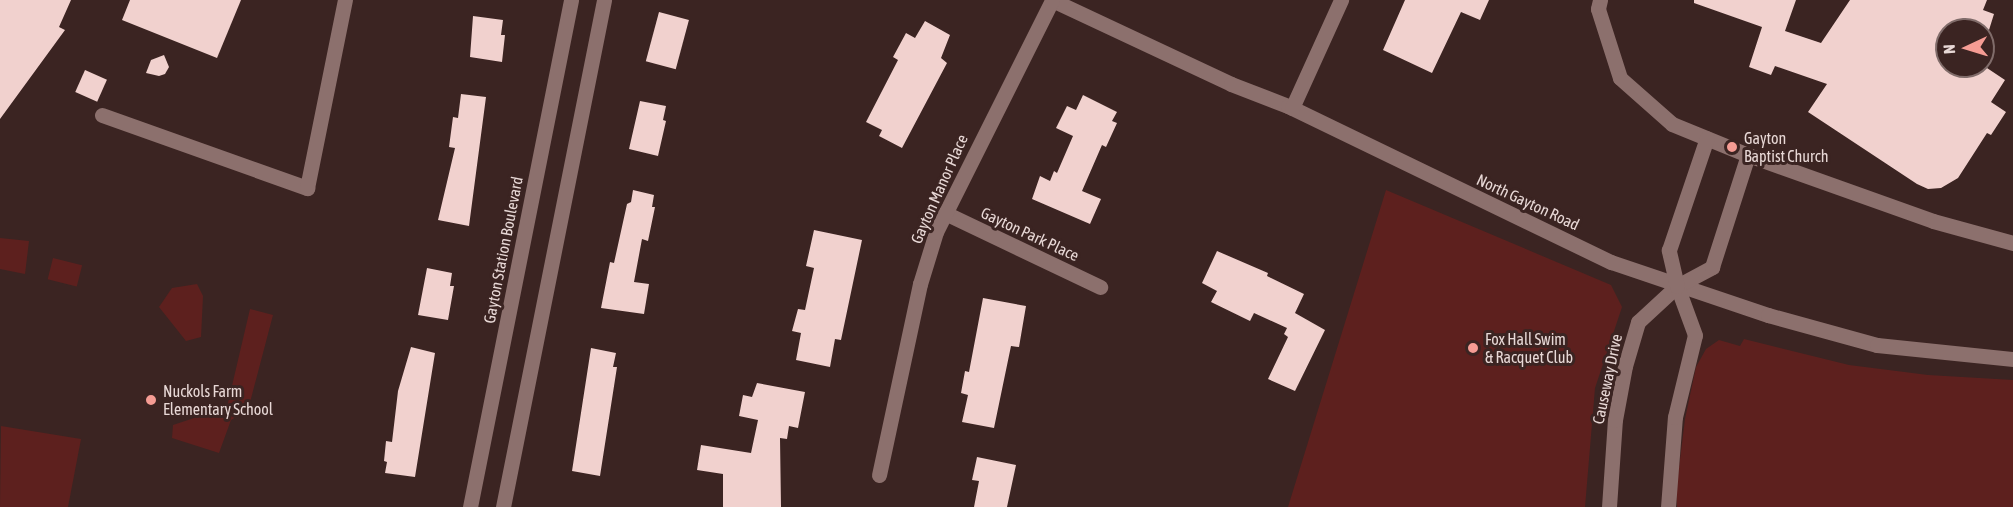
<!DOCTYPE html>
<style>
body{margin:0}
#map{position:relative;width:2013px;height:507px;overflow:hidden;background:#3b2422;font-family:"Asap Condensed",sans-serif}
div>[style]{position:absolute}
.green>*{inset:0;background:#5d201e;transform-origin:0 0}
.building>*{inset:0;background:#f1d1ce;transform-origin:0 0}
.minor>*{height:15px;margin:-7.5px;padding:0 7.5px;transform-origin:7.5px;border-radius:7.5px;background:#8c706d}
.dots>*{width:16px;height:16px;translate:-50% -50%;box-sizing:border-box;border:3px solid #3b2422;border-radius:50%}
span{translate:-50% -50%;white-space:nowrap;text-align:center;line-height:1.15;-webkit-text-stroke:6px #3b2422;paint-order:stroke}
.poi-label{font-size:16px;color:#e8d8d6}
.left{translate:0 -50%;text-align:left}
.street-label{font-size:16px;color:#e8d8d6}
.north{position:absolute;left:1935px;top:18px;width:60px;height:60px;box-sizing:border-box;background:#3b2422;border:2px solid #806c6a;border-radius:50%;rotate:266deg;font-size:16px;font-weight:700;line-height:24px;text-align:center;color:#e8d8d6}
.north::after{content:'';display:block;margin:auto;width:21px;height:27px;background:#f59c94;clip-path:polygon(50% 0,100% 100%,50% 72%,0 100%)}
</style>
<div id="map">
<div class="green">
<i style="clip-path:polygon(1386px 190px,1611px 285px,1622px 307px,1595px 388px,1585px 507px,1288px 507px)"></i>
<i style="clip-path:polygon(0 238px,29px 241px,25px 274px,0 269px)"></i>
<i style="left:53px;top:258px;width:30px;height:22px;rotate:14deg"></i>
<i style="clip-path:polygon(197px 284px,203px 296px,201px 337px,186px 341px,159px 307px,172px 288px)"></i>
<i style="clip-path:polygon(250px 309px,273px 315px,248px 410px,231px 420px,219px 453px,172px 438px,173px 425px,227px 407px)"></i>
<i style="clip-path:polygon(1744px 339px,1849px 365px,1928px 375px,2013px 380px,2013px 507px,1677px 507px,1676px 492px,1685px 419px,1696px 367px,1706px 349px,1719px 340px,1740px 346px)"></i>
<i style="clip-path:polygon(1px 426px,81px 439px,68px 507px,0 507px)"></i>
</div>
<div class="building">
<i style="clip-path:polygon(0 0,71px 0,59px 27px,65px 30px,0 119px)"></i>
<i style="clip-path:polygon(130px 0,241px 0,217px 58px,122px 20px)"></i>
<i style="clip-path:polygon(1405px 0,1489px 0,1480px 20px,1461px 12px,1432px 73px,1383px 50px)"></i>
<i style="clip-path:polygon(1694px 0,1796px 0,1785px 31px,1821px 43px,1850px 0,1987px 0,1983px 10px,1994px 14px,1989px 30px,1947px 30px,1947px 66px,1984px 66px,2005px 80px,1991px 102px,2006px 112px,1991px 135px,1987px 133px,1958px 178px,1941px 188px,1928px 189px,1917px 184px,1808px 112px,1827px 84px,1775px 66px,1771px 75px,1749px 67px,1762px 27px,1694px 3px)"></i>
<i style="left:659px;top:12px;width:31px;height:51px;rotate:15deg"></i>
<i style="clip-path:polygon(473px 16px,503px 20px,501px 35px,505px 35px,502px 62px,470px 57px)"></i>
<i style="clip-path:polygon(925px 21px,950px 35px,941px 58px,947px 63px,902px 148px,879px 136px,882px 130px,866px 122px,898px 60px,893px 57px,906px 33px,915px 38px)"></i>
<i style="clip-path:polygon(164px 55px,169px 67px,165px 74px,159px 76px,146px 73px,151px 60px)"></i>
<i style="left:85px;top:70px;width:24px;height:24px;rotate:24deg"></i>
<i style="clip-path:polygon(461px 94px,486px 97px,469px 226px,438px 220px,455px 148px,449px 147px,453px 117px,458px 118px)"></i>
<i style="clip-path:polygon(1083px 95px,1117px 112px,1112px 121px,1117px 123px,1106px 147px,1102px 145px,1082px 191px,1101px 199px,1090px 224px,1032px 199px,1040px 176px,1050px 181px,1054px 171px,1057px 173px,1073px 136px,1056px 128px,1067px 106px,1076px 110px)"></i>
<i style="clip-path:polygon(640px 101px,666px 106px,663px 120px,666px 121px,658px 156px,629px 149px)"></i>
<i style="clip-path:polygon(633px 190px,654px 195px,652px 207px,655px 207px,648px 241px,642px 239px,634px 282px,649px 284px,644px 314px,601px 308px,610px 262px,614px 263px,627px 204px,631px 202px)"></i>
<i style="clip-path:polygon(814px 230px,862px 240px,841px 340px,835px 339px,830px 367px,796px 360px,801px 333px,792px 331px,798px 309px,805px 310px,814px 268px,806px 266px)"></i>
<i style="clip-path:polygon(1217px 251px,1268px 273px,1267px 276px,1304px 294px,1295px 313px,1325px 330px,1295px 391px,1268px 379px,1288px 337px,1284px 334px,1287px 328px,1254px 313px,1250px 321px,1211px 302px,1217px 291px,1202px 283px)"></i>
<i style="clip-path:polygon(427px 268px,452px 273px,450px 286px,454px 286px,448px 320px,418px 315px)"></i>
<i style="clip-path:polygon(983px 298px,1026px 306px,1019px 347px,1011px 346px,994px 428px,962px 422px,968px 395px,961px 393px,965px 371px,969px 372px)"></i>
<i style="clip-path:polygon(411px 347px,435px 353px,415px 477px,385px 473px,387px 462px,384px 461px,386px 441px,392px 442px,398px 391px)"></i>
<i style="clip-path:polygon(591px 348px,616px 353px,613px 367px,617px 367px,600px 476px,572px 471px)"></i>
<i style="clip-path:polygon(757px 383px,805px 392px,798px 428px,789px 426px,787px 439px,780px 438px,781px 507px,723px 507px,723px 474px,697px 470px,701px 445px,751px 453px,758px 420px,739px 416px,743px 395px,752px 397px)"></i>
<i style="clip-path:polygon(977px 457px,1016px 465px,1007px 507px,974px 507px,979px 481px,972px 480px)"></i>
</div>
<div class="minor">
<i style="left:1052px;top:0;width:198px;rotate:25.1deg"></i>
<i style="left:1231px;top:84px;width:61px;rotate:21.1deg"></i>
<i style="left:1288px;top:106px;width:359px;rotate:25.8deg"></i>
<i style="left:1611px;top:262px;width:166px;rotate:18.7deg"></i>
<i style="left:1768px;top:315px;width:113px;rotate:15.4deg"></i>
<i style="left:1877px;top:345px;width:137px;rotate:5.9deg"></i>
<i style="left:1600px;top:0;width:9px;rotate:103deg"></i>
<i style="left:1598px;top:9px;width:72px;rotate:72.3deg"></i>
<i style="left:1620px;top:78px;width:69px;rotate:41.5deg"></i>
<i style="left:1672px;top:124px;width:82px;rotate:22.2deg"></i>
<i style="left:1748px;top:155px;width:196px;rotate:19.6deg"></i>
<i style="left:1933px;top:221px;width:83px;rotate:15.4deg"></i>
<i style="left:1292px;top:108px;width:119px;rotate:-65.6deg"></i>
<i style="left:102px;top:115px;width:218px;rotate:19.6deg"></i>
<i style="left:307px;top:188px;width:192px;rotate:-78.6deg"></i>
<i style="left:945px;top:213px;width:172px;rotate:25.5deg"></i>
<i style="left:879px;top:475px;width:195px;rotate:-77.9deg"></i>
<i style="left:920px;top:284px;width:54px;rotate:-72.9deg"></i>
<i style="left:936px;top:232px;width:259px;rotate:-63.4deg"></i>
<i style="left:470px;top:507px;width:517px;rotate:-78.73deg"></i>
<i style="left:503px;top:507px;width:517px;rotate:-78.73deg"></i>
<i style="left:1609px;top:507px;width:87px;rotate:-86.1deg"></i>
<i style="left:1615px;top:420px;width:55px;rotate:-79.5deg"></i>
<i style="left:1625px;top:366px;width:46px;rotate:-73.5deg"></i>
<i style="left:1638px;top:322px;width:53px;rotate:-42.7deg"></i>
<i style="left:1677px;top:286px;width:40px;rotate:-28deg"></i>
<i style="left:1712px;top:267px;width:118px;rotate:-72.2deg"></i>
<i style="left:1668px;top:507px;width:90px;rotate:-85.6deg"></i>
<i style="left:1675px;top:417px;width:84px;rotate:-76.3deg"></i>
<i style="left:1695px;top:335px;width:52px;rotate:-110.2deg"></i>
<i style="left:1677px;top:286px;width:37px;rotate:-103deg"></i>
<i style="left:1669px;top:250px;width:118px;rotate:-71.3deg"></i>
</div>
<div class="dots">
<i style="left:1732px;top:147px;background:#f59c94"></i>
<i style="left:1473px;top:348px;background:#f59c94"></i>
<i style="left:151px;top:400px;background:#f59c94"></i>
</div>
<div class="poi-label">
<span class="left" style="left:1744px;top:147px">Gayton<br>Baptist Church</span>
<span class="left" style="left:1485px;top:348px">Fox Hall Swim<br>&amp; Racquet Club</span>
<span class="left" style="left:163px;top:400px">Nuckols Farm<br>Elementary School</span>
</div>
<div class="street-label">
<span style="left:939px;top:189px;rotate:-66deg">Gayton Manor Place</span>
<span style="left:1528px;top:202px;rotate:25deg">North Gayton Road</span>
<span style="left:1030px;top:234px;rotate:25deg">Gayton Park Place</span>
<span style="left:503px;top:250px;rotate:-79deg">Gayton Station Boulevard</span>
<span style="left:1607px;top:379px;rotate:-78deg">Causeway Drive</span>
</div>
<div class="north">N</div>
</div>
